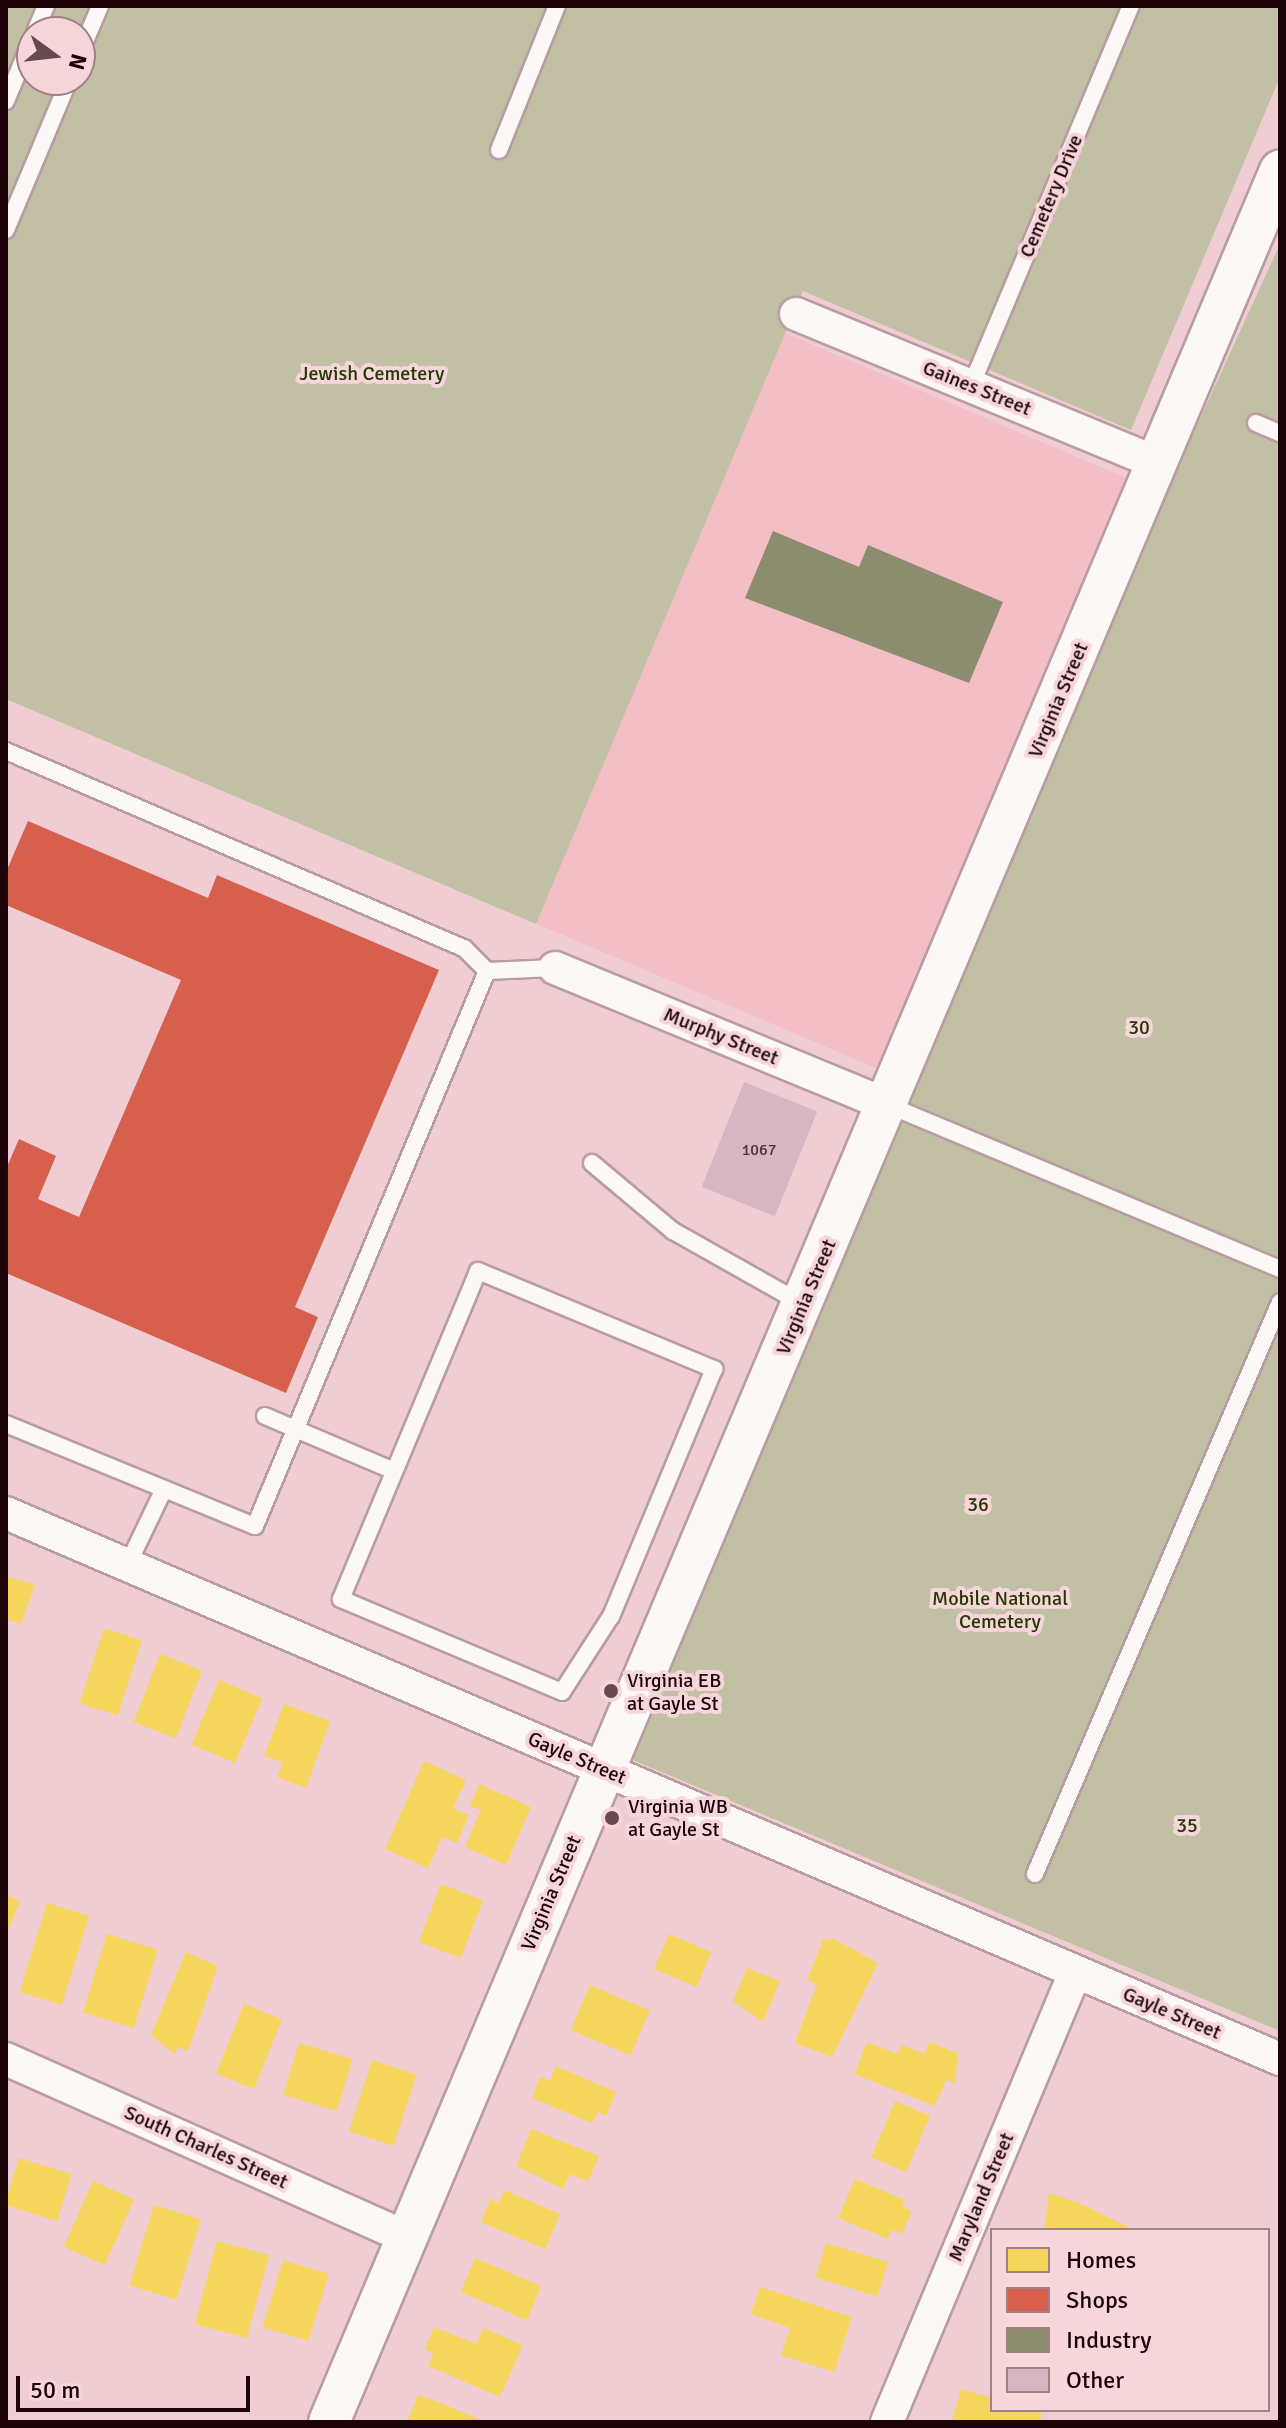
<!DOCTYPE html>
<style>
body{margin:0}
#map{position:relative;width:1286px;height:2428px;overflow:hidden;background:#efcdd2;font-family:Signika,sans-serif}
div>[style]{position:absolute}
.built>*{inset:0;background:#f3bec5;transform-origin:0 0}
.green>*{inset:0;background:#c1c0a5}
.homes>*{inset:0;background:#f6d55c;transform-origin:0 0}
.shops>*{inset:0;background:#d6604d}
.industry>*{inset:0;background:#8c8c6e}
.building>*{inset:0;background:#d6b6c1;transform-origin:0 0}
.roads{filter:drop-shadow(2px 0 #b99ca0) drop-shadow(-2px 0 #b99ca0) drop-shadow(0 2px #b99ca0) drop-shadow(0 -2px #b99ca0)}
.service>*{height:16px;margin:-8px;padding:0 8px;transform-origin:8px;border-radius:8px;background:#fdf8f8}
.minor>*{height:32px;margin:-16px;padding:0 16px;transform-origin:16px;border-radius:16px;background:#fdf8f8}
.tertiary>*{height:40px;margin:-20px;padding:0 20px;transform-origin:20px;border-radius:20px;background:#fdf8f8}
.dots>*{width:22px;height:22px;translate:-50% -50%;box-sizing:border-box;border:4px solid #f6d6da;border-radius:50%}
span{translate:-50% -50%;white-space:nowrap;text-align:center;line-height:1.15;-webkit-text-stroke:8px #f6d6da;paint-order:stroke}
.number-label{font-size:16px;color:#4a3037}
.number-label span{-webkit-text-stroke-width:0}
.street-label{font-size:20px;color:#1c0409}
.park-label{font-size:20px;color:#223900}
.poi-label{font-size:20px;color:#1c0409}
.left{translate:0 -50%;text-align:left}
.frame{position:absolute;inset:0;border:8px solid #1c0409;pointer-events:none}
.legend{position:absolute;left:990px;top:2228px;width:280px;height:184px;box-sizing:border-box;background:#f6d6da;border:2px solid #9f8286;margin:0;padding:10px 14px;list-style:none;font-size:24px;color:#1c0409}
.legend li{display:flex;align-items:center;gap:16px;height:40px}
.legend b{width:40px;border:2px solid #9f8286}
.north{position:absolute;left:16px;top:16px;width:80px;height:80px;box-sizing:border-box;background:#f6d6da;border:2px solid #9f8286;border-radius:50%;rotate:105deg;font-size:22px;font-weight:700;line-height:32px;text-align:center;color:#1c0409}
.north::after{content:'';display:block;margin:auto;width:28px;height:36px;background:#664a4f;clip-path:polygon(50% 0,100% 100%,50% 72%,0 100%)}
.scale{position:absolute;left:16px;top:2376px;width:234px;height:36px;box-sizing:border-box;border:4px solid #1c0409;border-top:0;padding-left:10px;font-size:24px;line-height:28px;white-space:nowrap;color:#1c0409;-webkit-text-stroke:6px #f6d6da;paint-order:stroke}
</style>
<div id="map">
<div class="built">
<i style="left:785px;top:333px;width:376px;height:641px;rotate:23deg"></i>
</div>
<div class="green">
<i style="clip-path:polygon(evenodd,6px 6px,1280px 6px,1280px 77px,1131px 430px,803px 291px,536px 924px,6px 699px,6px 6px,32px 32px,80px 32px,80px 80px,32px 80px,32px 32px)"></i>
<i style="clip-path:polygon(1280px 244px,1280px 2031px,633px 1760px,1188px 445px)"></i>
</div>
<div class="homes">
<i style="clip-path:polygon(6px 1576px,35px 1585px,21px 1624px,6px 1619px)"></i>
<i style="left:104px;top:1628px;width:40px;height:79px;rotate:18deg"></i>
<i style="left:160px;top:1654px;width:45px;height:73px;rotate:21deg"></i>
<i style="left:219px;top:1680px;width:47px;height:70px;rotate:23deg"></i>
<i style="clip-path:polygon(284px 1704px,330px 1721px,306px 1788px,277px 1777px,283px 1762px,264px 1756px)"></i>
<i style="clip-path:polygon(424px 1761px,466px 1780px,453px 1808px,469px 1815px,457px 1843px,442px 1837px,428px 1868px,385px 1849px)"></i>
<i style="clip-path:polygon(479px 1784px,531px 1807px,506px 1865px,465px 1847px,481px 1810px,470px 1806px)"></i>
<i style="left:441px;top:1884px;width:45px;height:62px;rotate:21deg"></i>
<i style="clip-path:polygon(6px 1895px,20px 1901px,6px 1935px)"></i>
<i style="left:47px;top:1903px;width:44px;height:93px;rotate:17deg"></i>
<i style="left:107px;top:1934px;width:53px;height:82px;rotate:17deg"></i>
<i style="left:669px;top:1934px;width:46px;height:38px;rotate:23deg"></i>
<i style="clip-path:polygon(834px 1939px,878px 1963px,832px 2057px,795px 2043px,817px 1984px,807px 1980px,823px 1940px)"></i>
<i style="clip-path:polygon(186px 1952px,218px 1966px,188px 2051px,178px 2047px,175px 2054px,151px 2035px)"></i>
<i style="clip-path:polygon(747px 1968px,780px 1981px,763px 2022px,733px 2001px)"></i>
<i style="left:590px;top:1985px;width:65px;height:49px;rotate:23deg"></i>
<i style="left:244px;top:2004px;width:41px;height:75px;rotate:22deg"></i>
<i style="clip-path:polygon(867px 2042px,898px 2054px,902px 2045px,925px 2054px,929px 2042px,958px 2053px,955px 2083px,946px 2080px,935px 2106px,854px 2074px)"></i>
<i style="left:299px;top:2043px;width:56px;height:54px;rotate:17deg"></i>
<i style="left:372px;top:2060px;width:47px;height:75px;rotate:18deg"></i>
<i style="clip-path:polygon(556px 2066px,616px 2092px,606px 2116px,598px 2112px,592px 2123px,532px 2098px,540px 2077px,550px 2081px)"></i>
<i style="left:895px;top:2101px;width:38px;height:61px;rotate:23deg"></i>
<i style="clip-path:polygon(531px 2129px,599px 2156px,588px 2182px,570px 2174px,563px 2189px,516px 2166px)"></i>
<i style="left:19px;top:2158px;width:55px;height:49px;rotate:17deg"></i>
<i style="clip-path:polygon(855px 2179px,905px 2200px,902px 2207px,912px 2211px,902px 2234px,892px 2230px,888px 2239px,838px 2218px)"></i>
<i style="left:93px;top:2181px;width:45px;height:72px;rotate:24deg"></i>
<i style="clip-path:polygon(504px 2190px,560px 2214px,545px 2249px,481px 2222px,490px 2199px,499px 2203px)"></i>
<i style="clip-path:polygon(1049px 2193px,1079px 2203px,1135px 2230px,1044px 2230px)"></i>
<i style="left:154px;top:2205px;width:49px;height:84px;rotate:17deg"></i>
<i style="left:217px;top:2241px;width:54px;height:86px;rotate:15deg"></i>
<i style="left:826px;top:2243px;width:65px;height:36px;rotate:17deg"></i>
<i style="left:475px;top:2258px;width:72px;height:37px;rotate:23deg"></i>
<i style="left:283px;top:2260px;width:48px;height:70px;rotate:17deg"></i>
<i style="clip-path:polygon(760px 2287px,852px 2317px,834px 2372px,781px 2355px,790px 2328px,751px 2314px)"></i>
<i style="clip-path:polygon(434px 2327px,476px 2344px,483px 2328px,523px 2345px,500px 2397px,428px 2366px,433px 2353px,425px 2349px)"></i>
<i style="clip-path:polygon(961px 2389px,992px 2398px,992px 2410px,1042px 2413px,1039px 2422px,952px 2421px)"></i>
<i style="clip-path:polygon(418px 2395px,441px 2403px,486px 2422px,407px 2422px)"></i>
</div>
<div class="shops">
<i style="clip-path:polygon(28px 821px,208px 898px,217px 875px,439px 970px,295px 1307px,318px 1317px,286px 1393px,6px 1273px,6px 1169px,19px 1139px,56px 1156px,38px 1199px,79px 1217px,181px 980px,6px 905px,6px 872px)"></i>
</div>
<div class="industry">
<i style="clip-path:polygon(773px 531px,859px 567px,868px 545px,1003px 602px,969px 683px,745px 598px)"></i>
</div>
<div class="building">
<i style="left:744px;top:1082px;width:79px;height:113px;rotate:22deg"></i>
</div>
<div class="roads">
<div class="service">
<i style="left:35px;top:32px;width:28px;rotate:-67deg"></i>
<i style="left:80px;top:53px;width:51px;rotate:-66.9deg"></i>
<i style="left:6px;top:101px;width:67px;rotate:-67.2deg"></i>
<i style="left:499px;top:150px;width:155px;rotate:-68.1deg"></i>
<i style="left:6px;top:230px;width:163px;rotate:-67.2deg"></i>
<i style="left:971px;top:386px;width:412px;rotate:-67.2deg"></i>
<i style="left:1256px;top:423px;width:26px;rotate:23deg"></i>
<i style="left:6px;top:751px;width:499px;rotate:23.3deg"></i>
<i style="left:464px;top:948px;width:33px;rotate:45deg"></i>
<i style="left:487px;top:971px;width:68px;rotate:-2.5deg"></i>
<i style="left:888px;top:1105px;width:425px;rotate:22.7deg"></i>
<i style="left:592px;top:1163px;width:106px;rotate:40deg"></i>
<i style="left:673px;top:1231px;width:147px;rotate:29.4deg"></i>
<i style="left:478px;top:1271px;width:256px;rotate:22.6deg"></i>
<i style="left:714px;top:1369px;width:268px;rotate:112.6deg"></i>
<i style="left:611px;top:1616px;width:90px;rotate:122.8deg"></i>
<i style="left:562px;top:1692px;width:240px;rotate:-157.2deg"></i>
<i style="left:341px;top:1599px;width:355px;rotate:-67.3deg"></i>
<i style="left:265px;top:1416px;width:140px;rotate:23.1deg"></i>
<i style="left:6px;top:1424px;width:269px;rotate:22.3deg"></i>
<i style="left:255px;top:1526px;width:602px;rotate:-67.31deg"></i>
<i style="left:128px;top:1564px;width:81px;rotate:-64.4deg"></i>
<i style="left:1035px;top:1874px;width:622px;rotate:-66.81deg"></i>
</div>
<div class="minor">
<i style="left:796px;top:314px;width:391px;rotate:22.4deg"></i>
<i style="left:555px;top:968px;width:360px;rotate:22.4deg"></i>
<i style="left:6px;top:1513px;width:1386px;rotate:23.2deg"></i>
<i style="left:6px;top:2059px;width:437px;rotate:24deg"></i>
<i style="left:887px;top:2422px;width:488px;rotate:-67.3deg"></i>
</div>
<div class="tertiary">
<i style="left:329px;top:2422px;width:2444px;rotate:-67.1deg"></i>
</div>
</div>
<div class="dots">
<i style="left:611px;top:1691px;background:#664a4f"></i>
<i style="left:612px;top:1818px;background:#664a4f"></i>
</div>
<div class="number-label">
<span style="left:759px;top:1150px">1067</span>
</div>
<div class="street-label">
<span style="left:1051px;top:196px;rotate:-67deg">Cemetery Drive</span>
<span style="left:977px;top:388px;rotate:22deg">Gaines Street</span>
<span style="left:1058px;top:700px;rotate:-67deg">Virginia Street</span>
<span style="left:721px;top:1036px;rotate:22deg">Murphy Street</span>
<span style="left:806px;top:1297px;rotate:-67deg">Virginia Street</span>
<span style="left:577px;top:1758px;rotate:23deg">Gayle Street</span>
<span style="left:551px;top:1893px;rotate:-67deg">Virginia Street</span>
<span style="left:1172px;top:2013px;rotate:23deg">Gayle Street</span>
<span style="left:206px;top:2147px;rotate:24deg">South Charles Street</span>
<span style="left:981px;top:2197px;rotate:-67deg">Maryland Street</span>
</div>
<div class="park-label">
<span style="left:372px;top:373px">Jewish Cemetery</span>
<span style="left:1139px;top:1027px">30</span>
<span style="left:978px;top:1504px">36</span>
<span style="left:1000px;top:1610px">Mobile National<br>Cemetery</span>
<span style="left:1187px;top:1825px">35</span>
</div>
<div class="poi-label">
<span class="left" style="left:627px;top:1692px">Virginia EB<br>at Gayle St</span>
<span class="left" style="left:628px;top:1818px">Virginia WB<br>at Gayle St</span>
</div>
<div class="frame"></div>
<ul class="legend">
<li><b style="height:22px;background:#f6d55c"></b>Homes</li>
<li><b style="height:22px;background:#d6604d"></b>Shops</li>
<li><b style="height:22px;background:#8c8c6e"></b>Industry</li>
<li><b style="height:22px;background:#d6b6c1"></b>Other</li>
</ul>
<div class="north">N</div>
<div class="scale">50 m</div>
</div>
